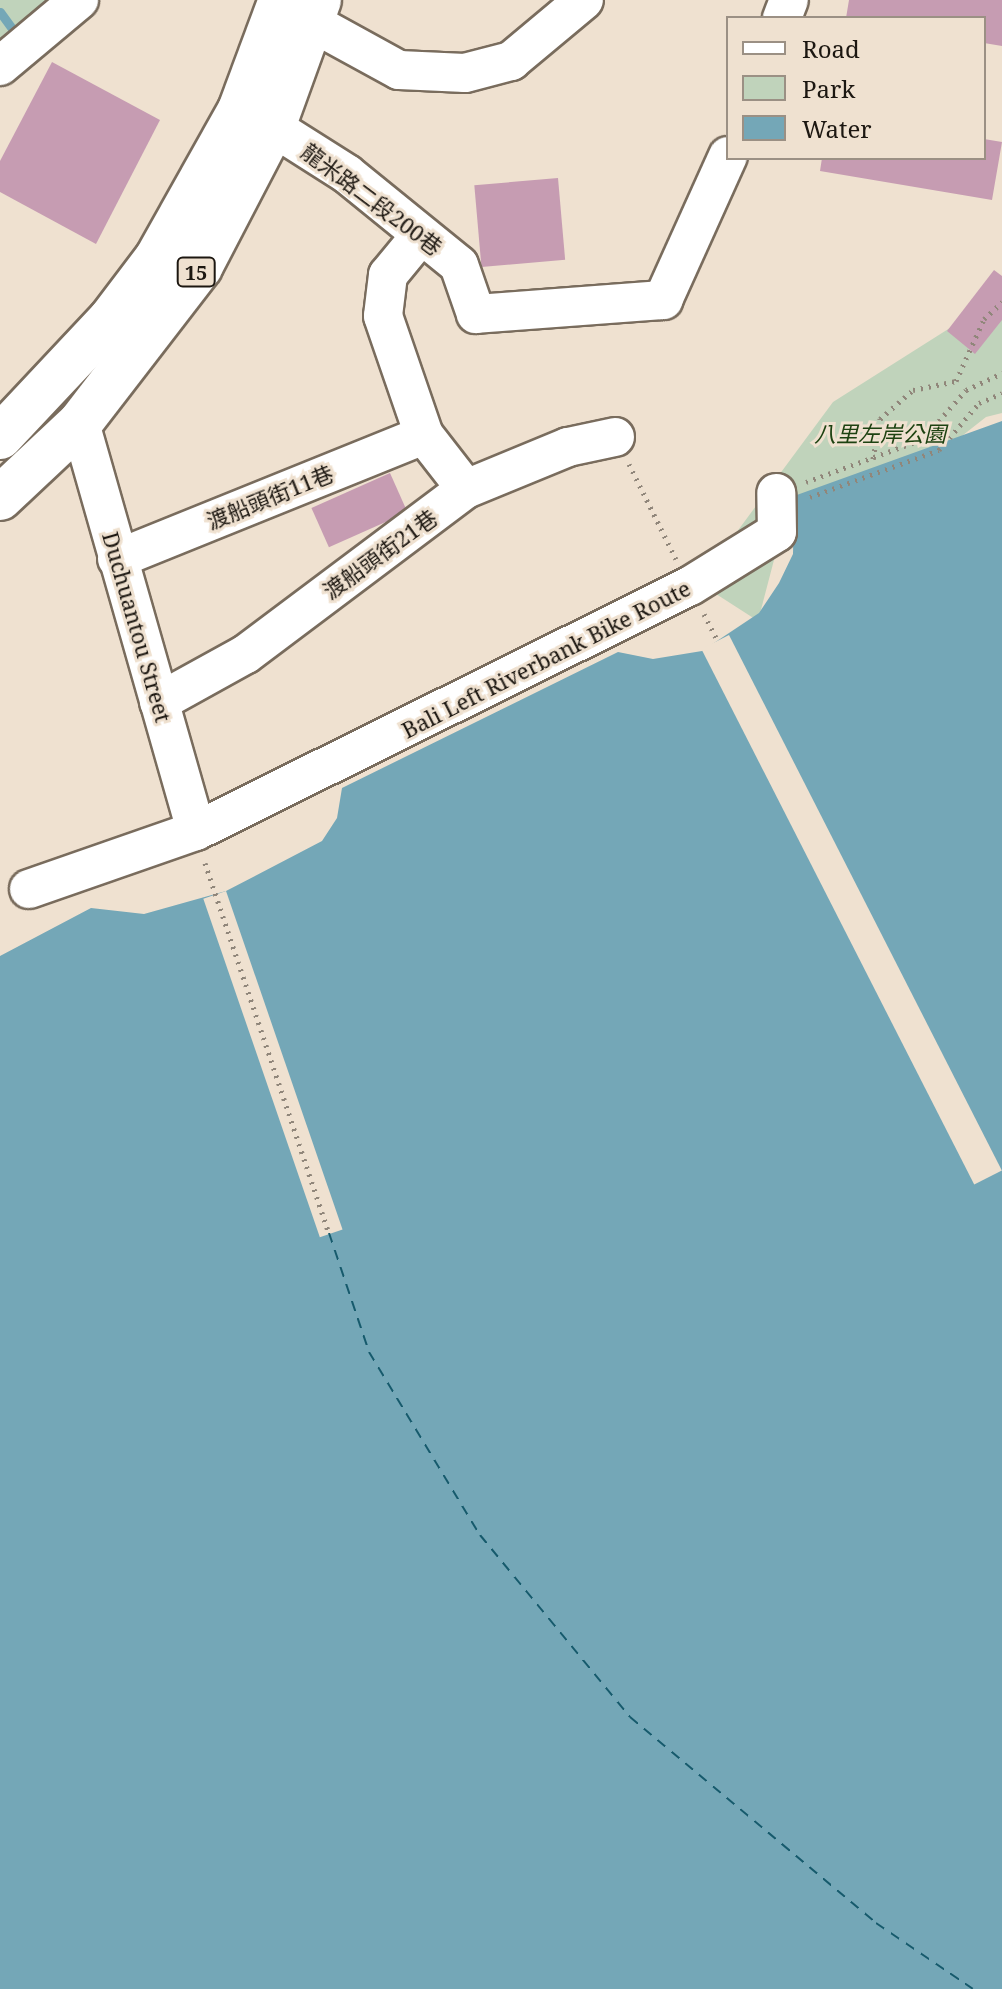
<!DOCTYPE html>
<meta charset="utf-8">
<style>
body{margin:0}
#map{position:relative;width:1002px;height:1989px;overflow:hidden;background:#efe1d0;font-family:"Noto Serif","Noto Sans TC",serif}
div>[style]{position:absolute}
.green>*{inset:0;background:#c0d3bb}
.water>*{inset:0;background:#74a7b7}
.pier>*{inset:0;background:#efe1d0;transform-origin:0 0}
.stream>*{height:9px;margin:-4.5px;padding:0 4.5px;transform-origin:4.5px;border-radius:4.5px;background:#74a7b7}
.ferry>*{height:2px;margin-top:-1px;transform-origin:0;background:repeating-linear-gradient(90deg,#165a6c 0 10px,transparent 0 18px)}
.building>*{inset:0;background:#c69cb2;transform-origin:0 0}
.path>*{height:5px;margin-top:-2.5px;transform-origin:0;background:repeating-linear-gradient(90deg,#90867a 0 2px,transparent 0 8px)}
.roads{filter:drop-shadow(2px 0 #796c5d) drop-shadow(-2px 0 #796c5d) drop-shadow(0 2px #796c5d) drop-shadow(0 -2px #796c5d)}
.minor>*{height:38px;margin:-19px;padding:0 19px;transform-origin:19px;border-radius:19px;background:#fff}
.major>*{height:44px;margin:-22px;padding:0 22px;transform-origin:22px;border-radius:22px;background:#fff}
span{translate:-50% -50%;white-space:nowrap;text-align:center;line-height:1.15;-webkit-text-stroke:6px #efe1d0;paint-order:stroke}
.shield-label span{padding:2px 6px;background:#efe1d0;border:2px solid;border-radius:6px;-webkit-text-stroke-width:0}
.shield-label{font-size:20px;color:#1c1711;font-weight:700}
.street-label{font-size:22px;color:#1c1711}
.park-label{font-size:22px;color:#1d4211;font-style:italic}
.legend{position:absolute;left:726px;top:16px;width:260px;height:144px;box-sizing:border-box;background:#efe1d0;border:2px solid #9b9084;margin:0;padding:10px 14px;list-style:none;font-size:24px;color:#1c1711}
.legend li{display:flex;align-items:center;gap:16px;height:40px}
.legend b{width:40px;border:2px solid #9b9084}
</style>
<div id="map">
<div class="green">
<i style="clip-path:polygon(0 0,54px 0,0 46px)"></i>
<i style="clip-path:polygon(1002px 295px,1002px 413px,986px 417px,901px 484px,804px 504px,774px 560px,758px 621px,699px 583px,833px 402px)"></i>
</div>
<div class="water">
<i style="clip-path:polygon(1002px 421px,1002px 1989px,0 1989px,0 956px,91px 908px,144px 914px,226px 891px,322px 841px,337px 818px,342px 788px,618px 652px,653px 659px,702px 651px,759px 613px,779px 583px,793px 554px,794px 496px)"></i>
</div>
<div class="pier">
<i style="left:729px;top:635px;width:601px;height:31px;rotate:63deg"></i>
<i style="left:226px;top:891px;width:358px;height:24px;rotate:71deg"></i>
</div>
<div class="stream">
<i style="left:0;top:12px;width:29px;rotate:54deg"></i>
</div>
<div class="ferry">
<i style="left:329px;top:1233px;width:126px;rotate:71.4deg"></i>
<i style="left:369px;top:1352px;width:214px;rotate:58.8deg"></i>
<i style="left:480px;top:1535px;width:236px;rotate:50.5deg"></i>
<i style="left:630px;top:1717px;width:321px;rotate:39.9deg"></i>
<i style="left:876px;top:1923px;width:117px;rotate:34.2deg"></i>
</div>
<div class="building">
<i style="clip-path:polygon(849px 0,1002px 0,1002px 46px,984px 43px,984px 18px,846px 18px)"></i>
<i style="clip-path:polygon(52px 62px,160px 120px,96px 244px,0 192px,0 161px)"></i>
<i style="clip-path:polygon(984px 139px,1002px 142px,992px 200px,820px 171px,822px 158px,984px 158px)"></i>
<i style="left:558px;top:178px;width:82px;height:84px;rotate:85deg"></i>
<i style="clip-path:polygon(994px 270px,1002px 276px,1002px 320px,975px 354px,947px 331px)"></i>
<i style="left:390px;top:473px;width:43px;height:86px;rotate:66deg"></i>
</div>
<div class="path">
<i style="left:873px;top:459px;width:41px;rotate:-80.1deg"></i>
<i style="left:880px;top:419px;width:44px;rotate:-41.3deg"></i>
<i style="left:913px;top:390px;width:44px;rotate:-11.8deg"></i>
<i style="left:956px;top:381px;width:68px;rotate:-65.7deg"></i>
<i style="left:984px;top:319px;width:25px;rotate:-43deg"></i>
<i style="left:629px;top:464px;width:106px;rotate:63.7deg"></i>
<i style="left:806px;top:482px;width:125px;rotate:-20.2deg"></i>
<i style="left:923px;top:439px;width:65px;rotate:-48.7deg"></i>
<i style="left:966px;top:390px;width:40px;rotate:-25deg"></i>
<i style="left:810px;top:497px;width:137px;rotate:-20deg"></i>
<i style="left:939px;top:450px;width:62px;rotate:-49.6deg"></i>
<i style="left:979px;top:403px;width:25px;rotate:-23deg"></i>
<i style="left:704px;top:614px;width:31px;rotate:63deg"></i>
<i style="left:205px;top:863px;width:390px;rotate:71.5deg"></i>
</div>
<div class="roads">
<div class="minor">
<i style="left:782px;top:18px;width:19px;rotate:-69deg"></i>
<i style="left:313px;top:23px;width:98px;rotate:28.7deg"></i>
<i style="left:399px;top:70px;width:66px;rotate:2.6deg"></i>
<i style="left:465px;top:73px;width:48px;rotate:-14.6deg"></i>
<i style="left:511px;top:61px;width:95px;rotate:-39.9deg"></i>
<i style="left:0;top:66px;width:103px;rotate:-39.9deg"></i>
<i style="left:273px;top:127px;width:88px;rotate:32.4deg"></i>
<i style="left:347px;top:174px;width:144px;rotate:39.1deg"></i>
<i style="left:459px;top:265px;width:52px;rotate:70.9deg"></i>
<i style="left:476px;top:314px;width:188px;rotate:-4.3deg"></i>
<i style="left:663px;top:300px;width:158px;rotate:-65.7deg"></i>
<i style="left:421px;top:235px;width:52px;rotate:129.5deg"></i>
<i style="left:388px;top:275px;width:41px;rotate:97deg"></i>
<i style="left:383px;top:316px;width:126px;rotate:71deg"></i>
<i style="left:424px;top:435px;width:68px;rotate:52.1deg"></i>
<i style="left:80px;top:423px;width:424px;rotate:74.1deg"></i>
<i style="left:117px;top:559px;width:331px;rotate:-22deg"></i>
<i style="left:159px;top:702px;width:99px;rotate:-28.9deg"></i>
<i style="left:246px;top:654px;width:275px;rotate:-36.9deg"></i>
<i style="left:466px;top:489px;width:110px;rotate:-22.4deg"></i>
<i style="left:568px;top:447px;width:48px;rotate:-12deg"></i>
<i style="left:29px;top:889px;width:177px;rotate:-19.2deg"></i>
<i style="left:196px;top:831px;width:551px;rotate:-26.38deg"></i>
<i style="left:690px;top:586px;width:102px;rotate:-31.8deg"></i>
<i style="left:777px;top:532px;width:39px;rotate:-91deg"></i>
</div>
<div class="major">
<i style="left:0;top:437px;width:161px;rotate:-46.8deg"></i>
<i style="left:110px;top:320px;width:78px;rotate:-52.8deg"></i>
<i style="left:157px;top:258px;width:170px;rotate:-60.7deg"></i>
<i style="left:240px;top:110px;width:117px;rotate:-69.6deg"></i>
<i style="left:0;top:498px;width:110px;rotate:-43.2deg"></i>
<i style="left:80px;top:423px;width:197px;rotate:-52.4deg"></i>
<i style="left:200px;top:267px;width:158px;rotate:-62.5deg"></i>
<i style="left:273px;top:127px;width:135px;rotate:-70.1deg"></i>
</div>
</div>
<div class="shield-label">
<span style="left:196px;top:272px">15</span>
</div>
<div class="street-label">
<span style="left:372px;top:199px;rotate:37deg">龍米路二段200巷</span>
<span style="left:270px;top:497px;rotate:-22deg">渡船頭街11巷</span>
<span style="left:380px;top:554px;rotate:-36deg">渡船頭街21巷</span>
<span style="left:137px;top:627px;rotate:74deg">Duchuantou Street</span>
<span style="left:546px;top:659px;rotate:-27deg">Bali Left Riverbank Bike Route</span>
</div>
<div class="park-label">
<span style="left:880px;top:434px">八里左岸公園</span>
</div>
<ul class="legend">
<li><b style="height:10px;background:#fff"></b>Road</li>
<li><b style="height:22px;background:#c0d3bb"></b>Park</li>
<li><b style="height:22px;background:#74a7b7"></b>Water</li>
</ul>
</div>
